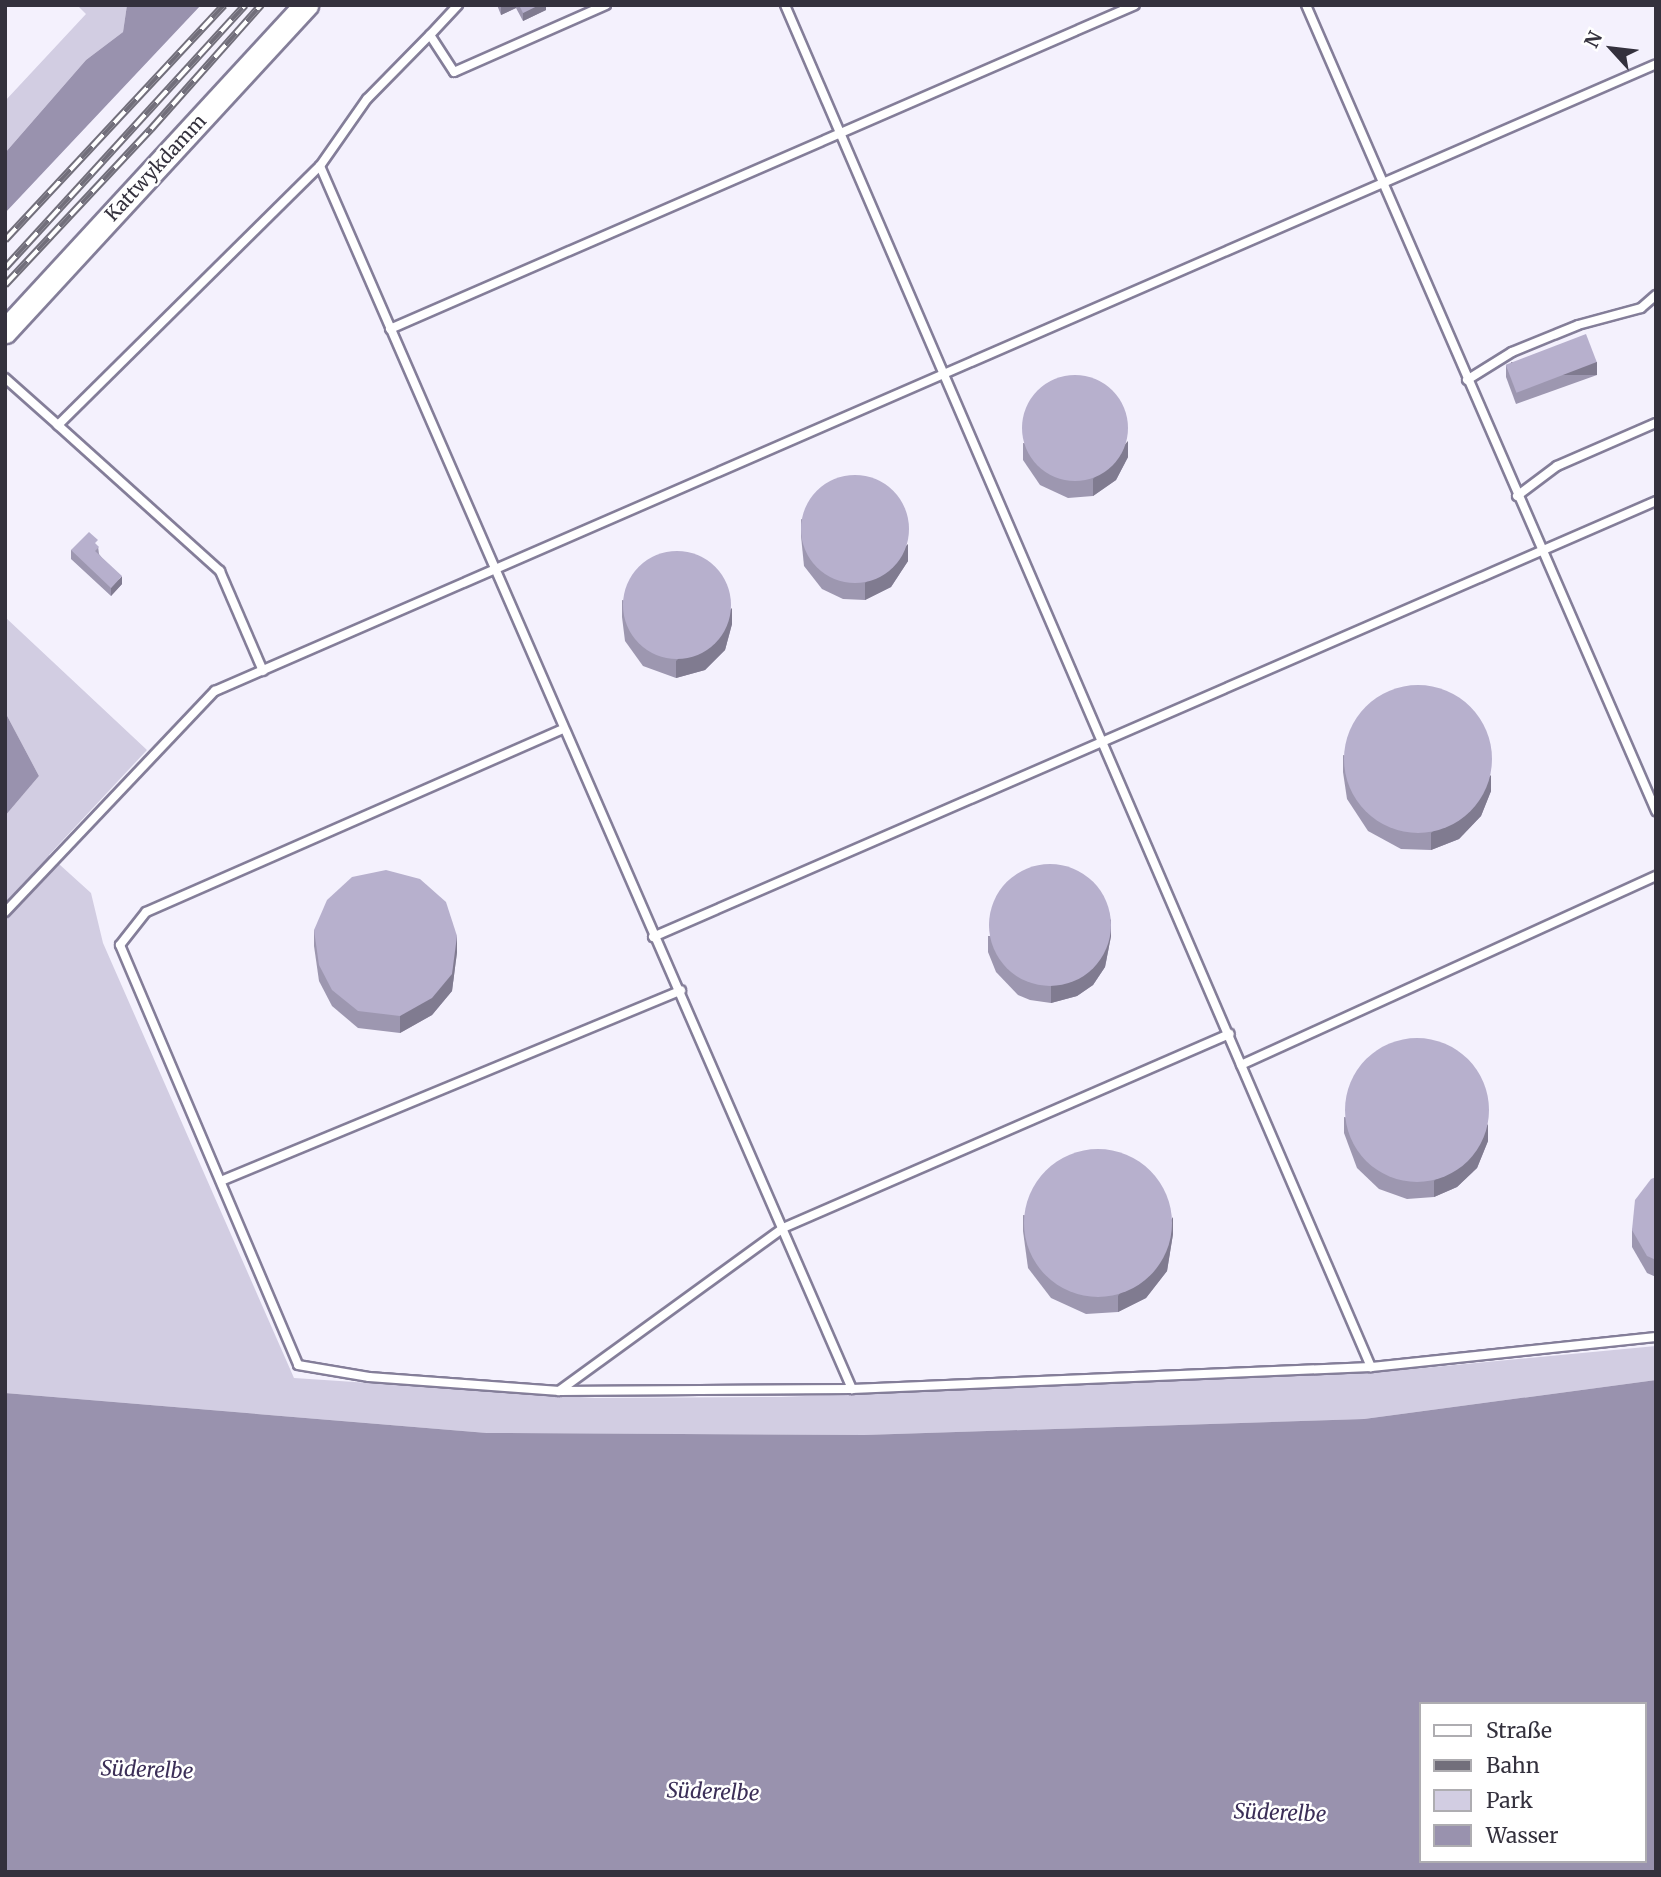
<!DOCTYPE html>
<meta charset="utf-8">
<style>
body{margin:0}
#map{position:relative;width:1661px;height:1877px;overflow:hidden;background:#f4f1fd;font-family:Merriweather,serif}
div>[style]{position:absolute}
.green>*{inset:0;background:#d2cde2}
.water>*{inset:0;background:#9992ae}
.roads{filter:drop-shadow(2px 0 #847e99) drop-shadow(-2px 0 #847e99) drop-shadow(0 2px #847e99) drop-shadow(0 -2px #847e99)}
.service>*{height:8px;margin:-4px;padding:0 4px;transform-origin:4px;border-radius:4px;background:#fff}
.secondary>*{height:23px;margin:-11.5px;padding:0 11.5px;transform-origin:11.5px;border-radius:11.5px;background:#fff}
.rail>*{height:8px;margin-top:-4px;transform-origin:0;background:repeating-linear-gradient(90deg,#fff 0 16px,#726f7b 0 32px);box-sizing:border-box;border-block:2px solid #726f7b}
.wall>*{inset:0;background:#9d97b0}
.shaded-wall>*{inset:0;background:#807b90;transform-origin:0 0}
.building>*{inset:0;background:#b7b0cd;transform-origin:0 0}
.round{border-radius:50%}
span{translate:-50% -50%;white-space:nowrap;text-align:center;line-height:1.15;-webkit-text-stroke:5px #fff;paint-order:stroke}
.street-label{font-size:19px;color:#34313d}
.water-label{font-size:21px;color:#3c2f58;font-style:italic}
.frame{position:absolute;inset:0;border:7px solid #34313d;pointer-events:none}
.legend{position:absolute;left:1419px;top:1702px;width:228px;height:161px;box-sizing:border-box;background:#fff;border:2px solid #aeadb1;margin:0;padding:9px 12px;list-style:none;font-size:21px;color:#34313d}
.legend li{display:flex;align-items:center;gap:14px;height:35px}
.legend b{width:35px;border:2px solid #aeadb1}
.north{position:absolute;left:1577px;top:14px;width:70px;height:70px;-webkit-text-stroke:5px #fff;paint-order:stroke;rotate:297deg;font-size:19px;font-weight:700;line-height:28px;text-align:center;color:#34313d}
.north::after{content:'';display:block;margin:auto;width:24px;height:32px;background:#34313d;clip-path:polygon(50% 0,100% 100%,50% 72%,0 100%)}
</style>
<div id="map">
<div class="green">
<i style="clip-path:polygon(77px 5px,127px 5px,123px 32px,86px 60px,5px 153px,5px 101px,86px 14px)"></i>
<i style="clip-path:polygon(5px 617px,147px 750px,49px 855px,91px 893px,103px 943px,294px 1378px,595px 1398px,781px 1397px,1370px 1373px,1656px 1346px,1656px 1380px,1364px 1419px,864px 1435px,487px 1433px,5px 1393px,5px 816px,39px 776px,5px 712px)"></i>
</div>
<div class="water">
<i style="clip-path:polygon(127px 5px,201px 5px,5px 213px,5px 153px,86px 60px,123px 32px)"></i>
<i style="clip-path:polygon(5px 712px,39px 776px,5px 816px)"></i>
<i style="clip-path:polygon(evenodd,1656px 1380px,1656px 1872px,5px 1872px,5px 1393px,487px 1433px,864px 1435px,1364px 1419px,1656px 1380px,1421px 1704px,1645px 1704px,1645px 1861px,1421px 1861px,1421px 1704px)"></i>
</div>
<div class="roads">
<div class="service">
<i style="left:458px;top:5px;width:41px;rotate:133deg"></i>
<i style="left:430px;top:35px;width:44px;rotate:57deg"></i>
<i style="left:454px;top:72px;width:166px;rotate:-23.8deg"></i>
<i style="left:785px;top:5px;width:1483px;rotate:66.72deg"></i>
<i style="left:1306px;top:5px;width:879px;rotate:66.53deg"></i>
<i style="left:320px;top:166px;width:1334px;rotate:66.49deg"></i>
<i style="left:390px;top:329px;width:812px;rotate:-23.5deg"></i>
<i style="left:5px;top:378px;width:71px;rotate:41.6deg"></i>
<i style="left:1467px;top:380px;width:53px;rotate:-31.9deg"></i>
<i style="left:1512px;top:352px;width:71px;rotate:-22.2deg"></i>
<i style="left:1578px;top:325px;width:65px;rotate:-15.1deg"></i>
<i style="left:1641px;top:308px;width:20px;rotate:-41deg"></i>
<i style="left:1517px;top:496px;width:50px;rotate:-36.9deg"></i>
<i style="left:1557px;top:466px;width:108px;rotate:-23.5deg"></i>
<i style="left:263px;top:671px;width:109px;rotate:-113.3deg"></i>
<i style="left:220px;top:571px;width:218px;rotate:-138deg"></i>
<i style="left:58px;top:425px;width:368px;rotate:-44.7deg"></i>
<i style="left:320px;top:166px;width:82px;rotate:-55deg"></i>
<i style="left:367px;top:99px;width:90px;rotate:-45.5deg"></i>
<i style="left:563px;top:729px;width:455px;rotate:156.3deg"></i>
<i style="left:146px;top:912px;width:42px;rotate:128.2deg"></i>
<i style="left:120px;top:945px;width:456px;rotate:67deg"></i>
<i style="left:298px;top:1365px;width:72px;rotate:9.6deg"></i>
<i style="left:369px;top:1377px;width:191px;rotate:4.2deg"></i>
<i style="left:559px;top:1391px;width:293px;rotate:-0.4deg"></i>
<i style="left:852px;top:1389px;width:519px;rotate:-2.43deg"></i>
<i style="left:1371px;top:1367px;width:287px;rotate:-6deg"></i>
<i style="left:5px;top:912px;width:305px;rotate:-46.5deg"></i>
<i style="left:215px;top:691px;width:1571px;rotate:-23.51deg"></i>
<i style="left:653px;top:937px;width:1094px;rotate:-23.49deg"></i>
<i style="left:1241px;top:1065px;width:456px;rotate:-24.5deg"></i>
<i style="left:221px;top:1181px;width:498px;rotate:-22.5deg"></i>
<i style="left:559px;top:1391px;width:277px;rotate:-36deg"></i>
<i style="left:783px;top:1228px;width:487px;rotate:-23.5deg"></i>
</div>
<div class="secondary">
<i style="left:5px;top:331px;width:444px;rotate:-47.3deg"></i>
</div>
</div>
<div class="rail">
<i style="left:5px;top:240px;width:321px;rotate:-47deg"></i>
<i style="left:5px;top:268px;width:356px;rotate:-47.6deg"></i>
<i style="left:5px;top:285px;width:214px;rotate:-46.9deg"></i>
<i style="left:151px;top:129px;width:166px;rotate:-48.4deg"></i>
</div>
<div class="wall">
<i style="clip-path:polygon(497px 5px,546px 5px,546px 10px,523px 21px,516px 8px,501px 15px)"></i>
<i style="clip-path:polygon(1506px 365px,1597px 375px,1516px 404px,1506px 377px)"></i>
<i style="clip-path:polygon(1023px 443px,1128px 457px,1116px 480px,1093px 496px,1068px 498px,1040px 485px,1023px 460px)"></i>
<i style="clip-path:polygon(801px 519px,908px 561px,891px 587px,865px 600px,843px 599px,822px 589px,804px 566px,801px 536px)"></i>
<i style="clip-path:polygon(98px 546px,99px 554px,122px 584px,111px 596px,71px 559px,71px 550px)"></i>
<i style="clip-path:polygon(622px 600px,732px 624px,725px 650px,705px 670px,676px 678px,643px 666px,625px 641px,622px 617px)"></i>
<i style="clip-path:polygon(1343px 755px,1491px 791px,1481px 816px,1459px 839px,1431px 850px,1401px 849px,1368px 831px,1347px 799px,1343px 772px)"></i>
<i style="clip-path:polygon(314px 930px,457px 952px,452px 991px,432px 1015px,400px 1033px,358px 1028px,332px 1006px,319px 981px,314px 946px)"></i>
<i style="clip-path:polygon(988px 936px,1111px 936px,1105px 967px,1093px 985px,1077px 996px,1051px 1003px,1030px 1000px,1018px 995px,996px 972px,988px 952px)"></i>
<i style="clip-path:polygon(1344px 1117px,1488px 1141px,1477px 1168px,1457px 1187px,1434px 1197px,1407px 1199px,1379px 1189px,1357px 1168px,1344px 1133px)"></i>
<i style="clip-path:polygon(1656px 1177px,1656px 1277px,1647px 1273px,1632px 1247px,1632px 1230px)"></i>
<i style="clip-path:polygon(1023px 1215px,1173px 1234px,1167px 1271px,1146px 1298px,1118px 1312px,1086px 1314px,1051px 1298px,1028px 1268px,1023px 1231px)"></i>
</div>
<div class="shaded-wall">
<i style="clip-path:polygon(505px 5px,516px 5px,516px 8px,501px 15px,501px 7px)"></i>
<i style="clip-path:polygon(539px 5px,546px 5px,546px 10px,523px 21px,523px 13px)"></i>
<i style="left:1597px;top:362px;width:13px;height:86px;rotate:90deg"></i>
<i style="clip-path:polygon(1128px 441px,1128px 457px,1116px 480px,1093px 496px,1093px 479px)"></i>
<i style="clip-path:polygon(908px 544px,908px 561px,891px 587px,865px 600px,865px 583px)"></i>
<i style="clip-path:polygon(122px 576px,122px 584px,111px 596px,111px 588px)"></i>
<i style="clip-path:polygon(732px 608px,732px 624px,725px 650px,705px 670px,676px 678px,676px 661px)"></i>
<i style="clip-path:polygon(1491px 775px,1491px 791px,1481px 816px,1459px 839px,1431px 850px,1431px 833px)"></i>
<i style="clip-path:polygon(1111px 919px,1111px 936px,1105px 967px,1093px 985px,1077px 996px,1051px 1003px,1051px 986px)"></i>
<i style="clip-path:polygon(457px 936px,457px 952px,452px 991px,432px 1015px,400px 1033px,400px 1016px)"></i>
<i style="clip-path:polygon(1488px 1124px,1488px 1141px,1477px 1168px,1457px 1187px,1434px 1197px,1434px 1181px)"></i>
<i style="clip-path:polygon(1173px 1217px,1173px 1234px,1167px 1271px,1146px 1298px,1118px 1312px,1118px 1296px)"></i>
</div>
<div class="building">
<i style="clip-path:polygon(519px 5px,539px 5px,523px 13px)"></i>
<i style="left:1586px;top:334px;width:30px;height:86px;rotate:69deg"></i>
<i class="round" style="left:1022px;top:375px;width:106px;height:106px"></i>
<i class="round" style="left:801px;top:475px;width:108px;height:108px"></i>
<i style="clip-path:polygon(89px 532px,98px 540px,95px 543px,99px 547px,95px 551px,122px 576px,111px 588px,71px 550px)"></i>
<i class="round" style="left:623px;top:551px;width:108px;height:108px"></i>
<i class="round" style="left:1344px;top:685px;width:148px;height:148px"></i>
<i class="round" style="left:989px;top:864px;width:122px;height:122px"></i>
<i style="clip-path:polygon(386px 870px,420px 879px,446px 902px,457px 936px,452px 974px,432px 998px,400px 1016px,358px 1011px,332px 990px,319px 965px,314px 930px,327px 900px,352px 877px)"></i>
<i class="round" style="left:1345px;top:1038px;width:144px;height:144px"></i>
<i class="round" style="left:1024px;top:1149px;width:148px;height:148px"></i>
<i style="clip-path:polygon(1656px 1177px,1656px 1260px,1647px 1256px,1632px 1230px,1635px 1200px,1651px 1179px)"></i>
</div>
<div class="street-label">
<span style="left:156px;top:168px;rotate:-47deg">Kattwykdamm</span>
</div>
<div class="water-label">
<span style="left:147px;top:1770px;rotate:2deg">Süderelbe</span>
<span style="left:713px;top:1792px;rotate:2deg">Süderelbe</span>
<span style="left:1280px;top:1813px;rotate:2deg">Süderelbe</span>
</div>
<div class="frame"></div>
<ul class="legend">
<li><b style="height:9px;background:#fff"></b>Straße</li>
<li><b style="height:9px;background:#726f7b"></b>Bahn</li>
<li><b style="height:19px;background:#d2cde2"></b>Park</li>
<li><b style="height:19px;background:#9992ae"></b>Wasser</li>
</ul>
<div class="north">N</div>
</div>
